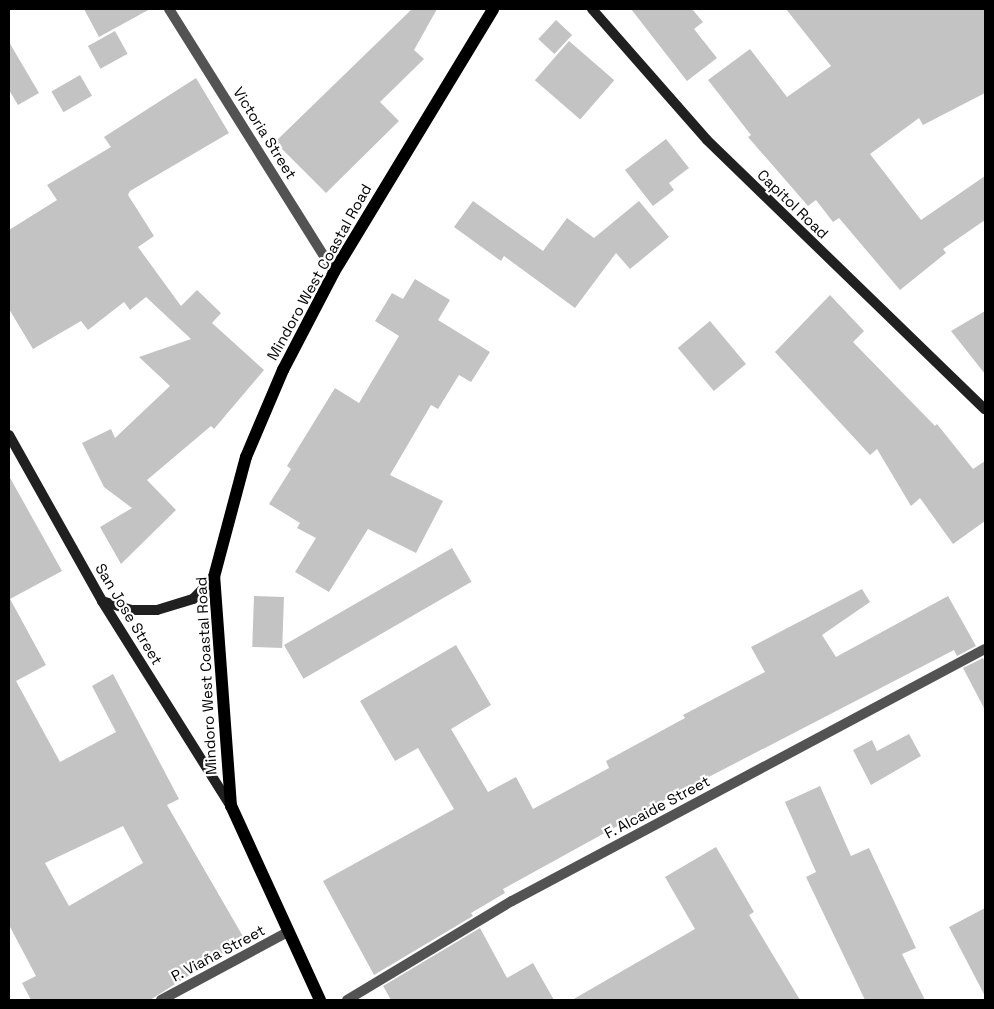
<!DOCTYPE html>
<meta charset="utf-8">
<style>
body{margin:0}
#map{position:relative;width:994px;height:1009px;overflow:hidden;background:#fff;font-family:"Space Grotesk",sans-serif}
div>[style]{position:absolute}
.building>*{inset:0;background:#c3c3c3;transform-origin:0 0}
.street>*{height:10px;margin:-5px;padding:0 5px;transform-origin:5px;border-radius:5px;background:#535353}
.secondary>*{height:10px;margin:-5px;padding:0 5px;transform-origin:5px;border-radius:5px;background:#202020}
.primary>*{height:12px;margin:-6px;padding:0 6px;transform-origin:6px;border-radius:6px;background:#000}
span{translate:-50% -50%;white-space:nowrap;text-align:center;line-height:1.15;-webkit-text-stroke:4.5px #fff;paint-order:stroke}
.street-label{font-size:15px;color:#000}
.frame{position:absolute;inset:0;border:10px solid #000;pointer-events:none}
</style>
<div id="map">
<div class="building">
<i style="clip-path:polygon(84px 9px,150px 9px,99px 37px)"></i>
<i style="clip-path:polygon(412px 9px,437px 9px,414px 50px,424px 59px,380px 102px,399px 121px,326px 193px,275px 142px)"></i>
<i style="clip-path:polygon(631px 9px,692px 9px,703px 22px,694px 29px,717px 58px,687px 81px)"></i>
<i style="clip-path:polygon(786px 9px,985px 9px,985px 93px,923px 125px,919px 118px,870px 154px,921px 220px,985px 176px,985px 220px,943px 249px,946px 253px,900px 290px,839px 218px,833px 222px,816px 200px,808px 206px,748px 137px,751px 135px,708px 80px,750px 49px,787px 97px,831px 66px)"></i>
<i style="left:556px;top:20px;width:22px;height:26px;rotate:43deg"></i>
<i style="left:115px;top:31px;width:26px;height:31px;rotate:61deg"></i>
<i style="left:569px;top:41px;width:60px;height:52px;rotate:41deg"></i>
<i style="clip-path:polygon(9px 42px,39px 93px,18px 105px,9px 90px)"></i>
<i style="left:80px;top:75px;width:24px;height:33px;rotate:60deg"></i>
<i style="clip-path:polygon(196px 78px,229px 133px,130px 191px,128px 195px,154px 236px,138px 247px,181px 306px,197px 290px,221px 313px,212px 323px,264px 370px,214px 429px,211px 426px,147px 480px,176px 510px,121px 564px,100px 527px,132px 508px,104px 487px,82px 443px,111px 429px,115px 438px,170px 386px,139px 357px,191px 339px,146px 297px,130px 310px,124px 302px,88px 330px,81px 321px,33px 349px,9px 309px,9px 230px,57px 200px,47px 185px,111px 147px,104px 137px)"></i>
<i style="clip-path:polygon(666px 139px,689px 168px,669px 183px,674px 190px,653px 206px,625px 170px)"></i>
<i style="clip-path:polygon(473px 201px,543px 251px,567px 218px,594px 238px,639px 201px,669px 237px,630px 269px,616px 253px,575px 308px,504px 256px,501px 261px,454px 227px)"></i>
<i style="clip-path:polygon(415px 279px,450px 300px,438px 320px,490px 352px,471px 382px,459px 375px,438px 409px,431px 405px,390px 475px,443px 501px,416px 553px,368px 529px,329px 592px,295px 572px,316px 538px,297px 528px,300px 523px,269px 504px,291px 469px,287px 466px,335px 388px,359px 403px,399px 336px,375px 321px,392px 293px,403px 299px)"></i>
<i style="clip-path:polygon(830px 295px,864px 331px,853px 342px,935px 426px,937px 424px,973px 469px,985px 461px,985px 521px,953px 544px,920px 498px,911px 506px,877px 449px,870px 455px,775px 352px)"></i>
<i style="clip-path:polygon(985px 311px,985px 374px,951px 331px)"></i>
<i style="left:710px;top:321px;width:56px;height:42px;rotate:50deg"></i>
<i style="clip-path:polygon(evenodd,9px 476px,62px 571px,10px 599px,46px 665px,16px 681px,60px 762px,116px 732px,92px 686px,113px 674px,179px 799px,167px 805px,245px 940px,150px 1000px,31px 1000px,22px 983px,36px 976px,9px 925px,9px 476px,123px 826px,143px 863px,69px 906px,45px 863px,123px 826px)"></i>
<i style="left:452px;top:548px;width:39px;height:194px;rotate:60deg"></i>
<i style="clip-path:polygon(862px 589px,870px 602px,822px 635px,836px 657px,948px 596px,976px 646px,957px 656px,954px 650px,670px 797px,503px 889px,505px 893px,471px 913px,473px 916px,374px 975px,323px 881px,454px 809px,418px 748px,395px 761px,360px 701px,456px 645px,491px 705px,451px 729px,488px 792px,516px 777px,533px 809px,609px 768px,606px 761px,685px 718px,683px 715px,765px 672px,751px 647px)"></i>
<i style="left:254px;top:596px;width:30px;height:51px;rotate:2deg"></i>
<i style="clip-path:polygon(983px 658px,985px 662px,985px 710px,963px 668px)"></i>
<i style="clip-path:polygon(909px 734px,921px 756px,871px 785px,853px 750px,872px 740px,877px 751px)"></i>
<i style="clip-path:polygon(820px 786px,851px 856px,869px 848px,916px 948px,902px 954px,925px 1000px,865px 1000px,806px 877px,816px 872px,785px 802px)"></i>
<i style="clip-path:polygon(716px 847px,754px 912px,749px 915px,800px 1000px,572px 1000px,695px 929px,665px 877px)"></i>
<i style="clip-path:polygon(985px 908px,985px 996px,949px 927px)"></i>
<i style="clip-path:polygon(480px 928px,507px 978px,533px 963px,554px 1000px,391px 1000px,383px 986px)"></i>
</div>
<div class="street">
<i style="left:169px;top:9px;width:310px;rotate:57.9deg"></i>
<i style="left:161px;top:1000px;width:144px;rotate:-28.2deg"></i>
<i style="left:347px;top:1000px;width:192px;rotate:-31deg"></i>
<i style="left:512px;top:901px;width:536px;rotate:-28.05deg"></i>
</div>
<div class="secondary">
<i style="left:592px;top:9px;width:174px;rotate:48.7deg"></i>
<i style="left:707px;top:140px;width:387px;rotate:44.1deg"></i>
<i style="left:9px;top:435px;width:190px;rotate:60.7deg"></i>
<i style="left:102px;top:601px;width:241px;rotate:57.9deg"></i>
<i style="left:102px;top:601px;width:31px;rotate:17deg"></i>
<i style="left:132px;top:610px;width:25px"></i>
<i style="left:157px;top:610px;width:38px;rotate:-17deg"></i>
<i style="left:193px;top:599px;width:30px;rotate:-46deg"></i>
</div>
<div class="primary">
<i style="left:320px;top:1000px;width:213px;rotate:-114.6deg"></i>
<i style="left:231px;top:806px;width:230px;rotate:-94.2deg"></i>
<i style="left:214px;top:577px;width:124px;rotate:-75.1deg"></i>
<i style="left:246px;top:457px;width:95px;rotate:-67deg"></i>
<i style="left:283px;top:370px;width:110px;rotate:-62.5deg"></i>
<i style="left:334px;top:272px;width:307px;rotate:-58.8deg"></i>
</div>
<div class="street-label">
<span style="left:265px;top:133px;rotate:58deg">Victoria Street</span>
<span style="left:793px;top:204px;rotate:44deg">Capitol Road</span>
<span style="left:319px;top:272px;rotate:-61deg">Mindoro West Coastal Road</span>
<span style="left:129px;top:614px;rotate:59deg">San Jose Street</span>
<span style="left:206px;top:676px;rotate:-93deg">Mindoro West Coastal Road</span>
<span style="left:657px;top:807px;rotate:-28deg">F. Alcaide Street</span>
<span style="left:218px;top:953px;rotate:-28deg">P. Viaña Street</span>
</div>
<div class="frame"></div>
</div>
